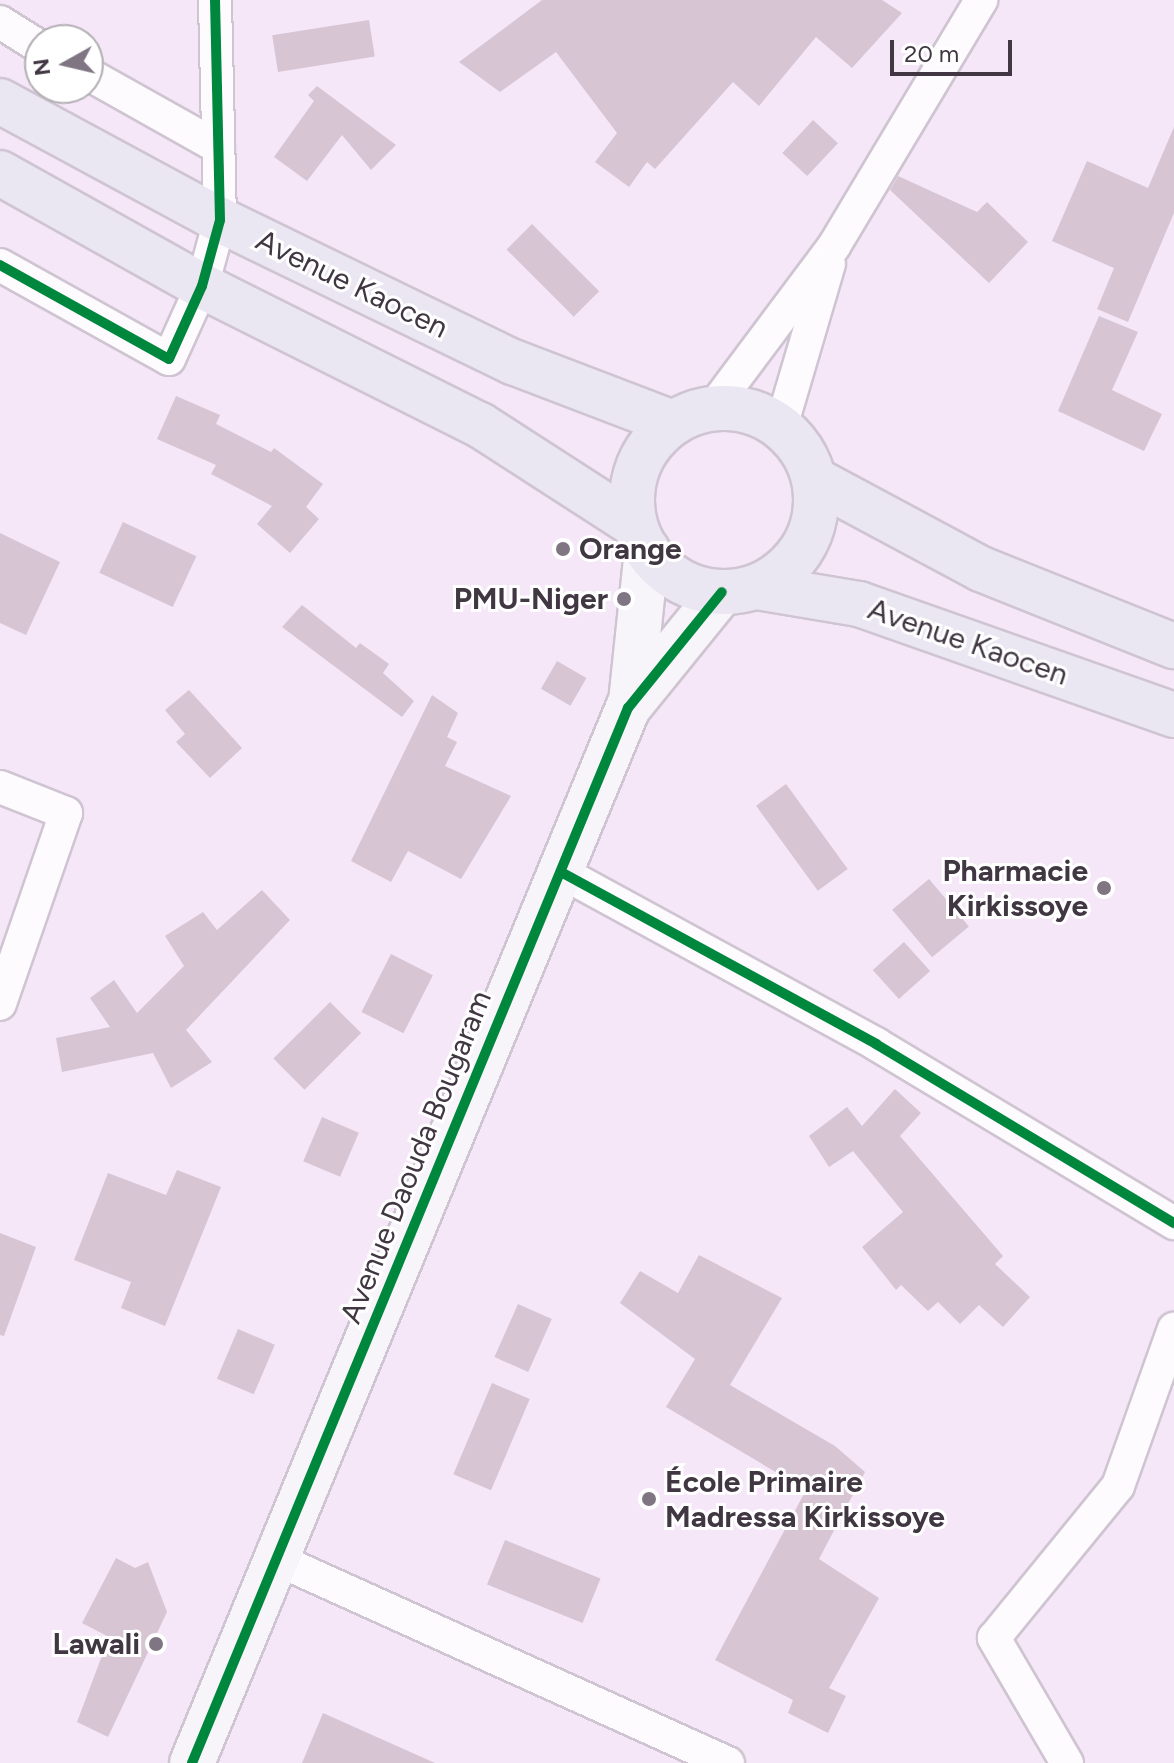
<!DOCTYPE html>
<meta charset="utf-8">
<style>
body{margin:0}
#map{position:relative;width:1174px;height:1763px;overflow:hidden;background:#f5e7f8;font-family:Figtree,sans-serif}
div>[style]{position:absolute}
.building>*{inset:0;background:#d7c5d3;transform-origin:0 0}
.roads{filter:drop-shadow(2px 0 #cfc4d1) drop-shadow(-2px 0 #cfc4d1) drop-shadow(0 2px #cfc4d1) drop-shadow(0 -2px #cfc4d1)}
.street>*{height:32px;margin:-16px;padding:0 16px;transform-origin:16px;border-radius:16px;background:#fefbfe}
.secondary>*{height:44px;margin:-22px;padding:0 22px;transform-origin:22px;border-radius:22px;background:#f8f5fa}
.highway>*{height:44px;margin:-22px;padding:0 22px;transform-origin:22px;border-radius:22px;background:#eae6f2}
.highway>.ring{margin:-22px;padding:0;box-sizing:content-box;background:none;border:44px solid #eae6f2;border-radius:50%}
.cycleway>*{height:10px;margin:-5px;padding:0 5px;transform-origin:5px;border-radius:5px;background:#00873e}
.dots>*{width:22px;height:22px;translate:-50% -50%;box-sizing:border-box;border:4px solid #fff;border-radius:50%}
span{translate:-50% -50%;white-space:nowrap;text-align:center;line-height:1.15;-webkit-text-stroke:6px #fff;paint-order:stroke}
.street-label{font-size:30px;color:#413743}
.poi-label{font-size:30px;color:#413743;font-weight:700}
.left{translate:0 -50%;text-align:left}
.right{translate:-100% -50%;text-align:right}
.north{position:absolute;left:24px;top:24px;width:80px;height:80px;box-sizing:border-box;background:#fff;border:2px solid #b3afb4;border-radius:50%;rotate:262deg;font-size:22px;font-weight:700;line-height:32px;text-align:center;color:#413743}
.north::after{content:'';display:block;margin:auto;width:28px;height:36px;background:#807582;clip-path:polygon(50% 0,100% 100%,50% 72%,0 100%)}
.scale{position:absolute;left:890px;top:40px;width:122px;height:36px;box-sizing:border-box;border:4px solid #413743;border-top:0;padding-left:10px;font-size:24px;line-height:28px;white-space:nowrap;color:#413743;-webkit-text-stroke:6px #fff;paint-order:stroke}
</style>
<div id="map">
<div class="building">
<i style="clip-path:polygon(542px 0,882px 0,902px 13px,852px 68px,816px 37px,759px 106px,733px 82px,655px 169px,647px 162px,629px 187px,595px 162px,617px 133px,556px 52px,500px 92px,459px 62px)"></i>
<i style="left:369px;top:20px;width:37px;height:98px;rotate:81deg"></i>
<i style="clip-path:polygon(317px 86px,396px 145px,371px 170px,342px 135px,307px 181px,274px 157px,314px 101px,308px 95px)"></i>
<i style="left:813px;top:120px;width:34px;height:45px;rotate:43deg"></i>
<i style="clip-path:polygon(1174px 127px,1174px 213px,1128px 322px,1097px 309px,1114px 268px,1052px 241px,1087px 161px,1148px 188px)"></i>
<i style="clip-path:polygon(898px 176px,977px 212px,987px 202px,1028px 242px,989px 283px,890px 190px)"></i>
<i style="left:532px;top:224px;width:95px;height:36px;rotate:45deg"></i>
<i style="clip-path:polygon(1099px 316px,1138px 332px,1112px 390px,1162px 414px,1144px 451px,1058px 411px)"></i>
<i style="clip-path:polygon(176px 396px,220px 415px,216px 424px,271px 452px,274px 448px,323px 484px,306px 507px,319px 519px,290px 553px,257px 524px,272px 506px,211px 474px,216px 465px,157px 439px)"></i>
<i style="left:123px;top:522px;width:81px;height:56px;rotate:25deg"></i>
<i style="clip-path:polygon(0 533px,60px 562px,26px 635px,0 623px)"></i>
<i style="clip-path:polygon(302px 605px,356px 648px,360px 643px,389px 664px,383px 673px,414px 701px,402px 717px,282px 627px)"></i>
<i style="left:557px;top:661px;width:34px;height:32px;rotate:30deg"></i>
<i style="clip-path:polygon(189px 690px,242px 748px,210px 778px,176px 742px,185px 734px,165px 710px)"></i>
<i style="clip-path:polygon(432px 695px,458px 713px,447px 737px,457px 742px,445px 766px,511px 796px,461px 879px,408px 851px,391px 882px,351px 861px)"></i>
<i style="left:786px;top:784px;width:105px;height:37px;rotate:54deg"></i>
<i style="left:929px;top:879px;width:62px;height:48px;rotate:50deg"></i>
<i style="clip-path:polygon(262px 890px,290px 920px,186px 1030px,212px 1062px,171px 1088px,153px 1053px,62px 1072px,56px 1038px,110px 1027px,90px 998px,114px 980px,137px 1013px,184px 966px,165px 936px,203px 912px,217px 930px)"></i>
<i style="left:904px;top:942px;width:39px;height:42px;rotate:48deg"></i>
<i style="left:391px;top:954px;width:47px;height:65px;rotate:27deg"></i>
<i style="left:330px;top:1002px;width:44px;height:80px;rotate:45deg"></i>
<i style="clip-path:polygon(895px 1089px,921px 1113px,900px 1136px,1003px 1256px,995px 1264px,1030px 1297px,1003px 1327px,979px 1305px,960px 1324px,938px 1302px,928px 1311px,901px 1285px,896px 1290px,862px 1247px,903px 1212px,853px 1151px,829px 1167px,809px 1136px,847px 1107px,862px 1126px)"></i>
<i style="left:322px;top:1117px;width:40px;height:48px;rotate:23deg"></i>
<i style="clip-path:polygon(177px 1170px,221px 1187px,165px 1326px,121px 1308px,131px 1282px,74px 1260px,108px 1173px,166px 1195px)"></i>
<i style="clip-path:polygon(0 1233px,36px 1247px,4px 1336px,0 1335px)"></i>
<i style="clip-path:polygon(699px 1255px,782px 1298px,730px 1385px,835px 1446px,865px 1472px,819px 1559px,879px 1598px,829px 1688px,846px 1696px,828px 1733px,788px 1713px,793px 1700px,715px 1660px,806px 1490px,666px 1407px,695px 1359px,620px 1303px,640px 1271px,678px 1293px)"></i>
<i style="left:518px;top:1304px;width:37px;height:58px;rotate:24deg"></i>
<i style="left:238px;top:1329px;width:40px;height:54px;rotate:23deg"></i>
<i style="left:492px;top:1383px;width:41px;height:99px;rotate:23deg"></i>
<i style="left:505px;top:1540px;width:103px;height:48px;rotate:22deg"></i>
<i style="clip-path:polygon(116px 1558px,135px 1568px,148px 1562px,167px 1612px,108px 1737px,77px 1722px,109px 1637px,82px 1623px)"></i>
<i style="clip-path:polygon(323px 1713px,435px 1763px,302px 1763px)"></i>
</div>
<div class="roads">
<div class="street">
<i style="left:0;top:22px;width:47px;rotate:32deg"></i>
<i style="left:88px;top:74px;width:149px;rotate:29.3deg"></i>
<i style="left:0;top:265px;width:193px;rotate:29.1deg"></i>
<i style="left:169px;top:359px;width:80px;rotate:-65.7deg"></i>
<i style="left:202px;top:286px;width:68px;rotate:-74.7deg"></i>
<i style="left:220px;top:220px;width:220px;rotate:-91.3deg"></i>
<i style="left:712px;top:409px;width:204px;rotate:-53.2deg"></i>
<i style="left:834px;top:246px;width:287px;rotate:-59.1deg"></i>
<i style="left:781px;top:427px;width:170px;rotate:-73.6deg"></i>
<i style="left:0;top:787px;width:71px;rotate:21.5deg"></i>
<i style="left:66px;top:813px;width:202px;rotate:109.1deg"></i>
<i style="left:561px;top:872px;width:359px;rotate:28.6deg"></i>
<i style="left:876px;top:1044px;width:348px;rotate:31deg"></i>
<i style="left:276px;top:1559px;width:496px;rotate:24.3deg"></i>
<i style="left:1067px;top:1763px;width:145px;rotate:-120.3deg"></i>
<i style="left:994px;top:1638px;width:196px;rotate:-50.8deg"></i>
<i style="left:1118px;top:1486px;width:167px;rotate:-70.4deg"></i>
</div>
<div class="secondary">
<i style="left:631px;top:702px;width:153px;rotate:-84deg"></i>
<i style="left:192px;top:1763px;width:1142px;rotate:-67.55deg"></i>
<i style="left:628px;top:708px;width:149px;rotate:-51deg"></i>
</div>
<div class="highway">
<i style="left:0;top:101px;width:250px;rotate:28.4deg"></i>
<i style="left:220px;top:220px;width:326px;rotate:25.9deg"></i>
<i style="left:513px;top:362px;width:171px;rotate:20.9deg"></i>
<i style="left:0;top:173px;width:231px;rotate:29.2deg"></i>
<i style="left:202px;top:286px;width:311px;rotate:26.6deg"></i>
<i style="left:480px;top:425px;width:184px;rotate:32.8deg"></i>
<i class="ring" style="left:632px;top:408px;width:140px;height:140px"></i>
<i style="left:815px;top:480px;width:188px;rotate:28.2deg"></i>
<i style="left:981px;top:569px;width:208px;rotate:21.8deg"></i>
<i style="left:757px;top:587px;width:103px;rotate:9.5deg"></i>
<i style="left:859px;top:604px;width:334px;rotate:19.4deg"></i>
</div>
</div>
<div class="cycleway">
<i style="left:0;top:265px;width:193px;rotate:29.1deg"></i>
<i style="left:169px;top:359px;width:80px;rotate:-65.7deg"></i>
<i style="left:202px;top:286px;width:68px;rotate:-74.7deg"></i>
<i style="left:220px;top:220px;width:220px;rotate:-91.3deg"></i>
<i style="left:561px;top:872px;width:359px;rotate:28.6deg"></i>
<i style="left:876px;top:1044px;width:348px;rotate:31deg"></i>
<i style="left:192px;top:1763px;width:1142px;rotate:-67.55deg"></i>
<i style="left:628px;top:708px;width:149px;rotate:-51deg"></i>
</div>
<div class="dots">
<i style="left:563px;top:549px;background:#807582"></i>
<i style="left:624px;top:599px;background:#807582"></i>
<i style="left:1104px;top:888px;background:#807582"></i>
<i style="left:649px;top:1499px;background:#807582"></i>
<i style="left:156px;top:1644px;background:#807582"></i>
</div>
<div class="street-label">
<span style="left:352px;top:284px;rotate:26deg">Avenue Kaocen</span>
<span style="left:968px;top:642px;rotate:19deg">Avenue Kaocen</span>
<span style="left:416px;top:1157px;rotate:-68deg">Avenue Daouda Bougaram</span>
</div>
<div class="poi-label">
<span class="left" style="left:579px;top:549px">Orange</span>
<span class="right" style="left:608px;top:599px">PMU-Niger</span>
<span class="right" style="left:1088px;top:888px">Pharmacie<br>Kirkissoye</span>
<span class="left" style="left:665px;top:1499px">École Primaire<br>Madressa Kirkissoye</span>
<span class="right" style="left:140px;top:1644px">Lawali</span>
</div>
<div class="north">N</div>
<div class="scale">20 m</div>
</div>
